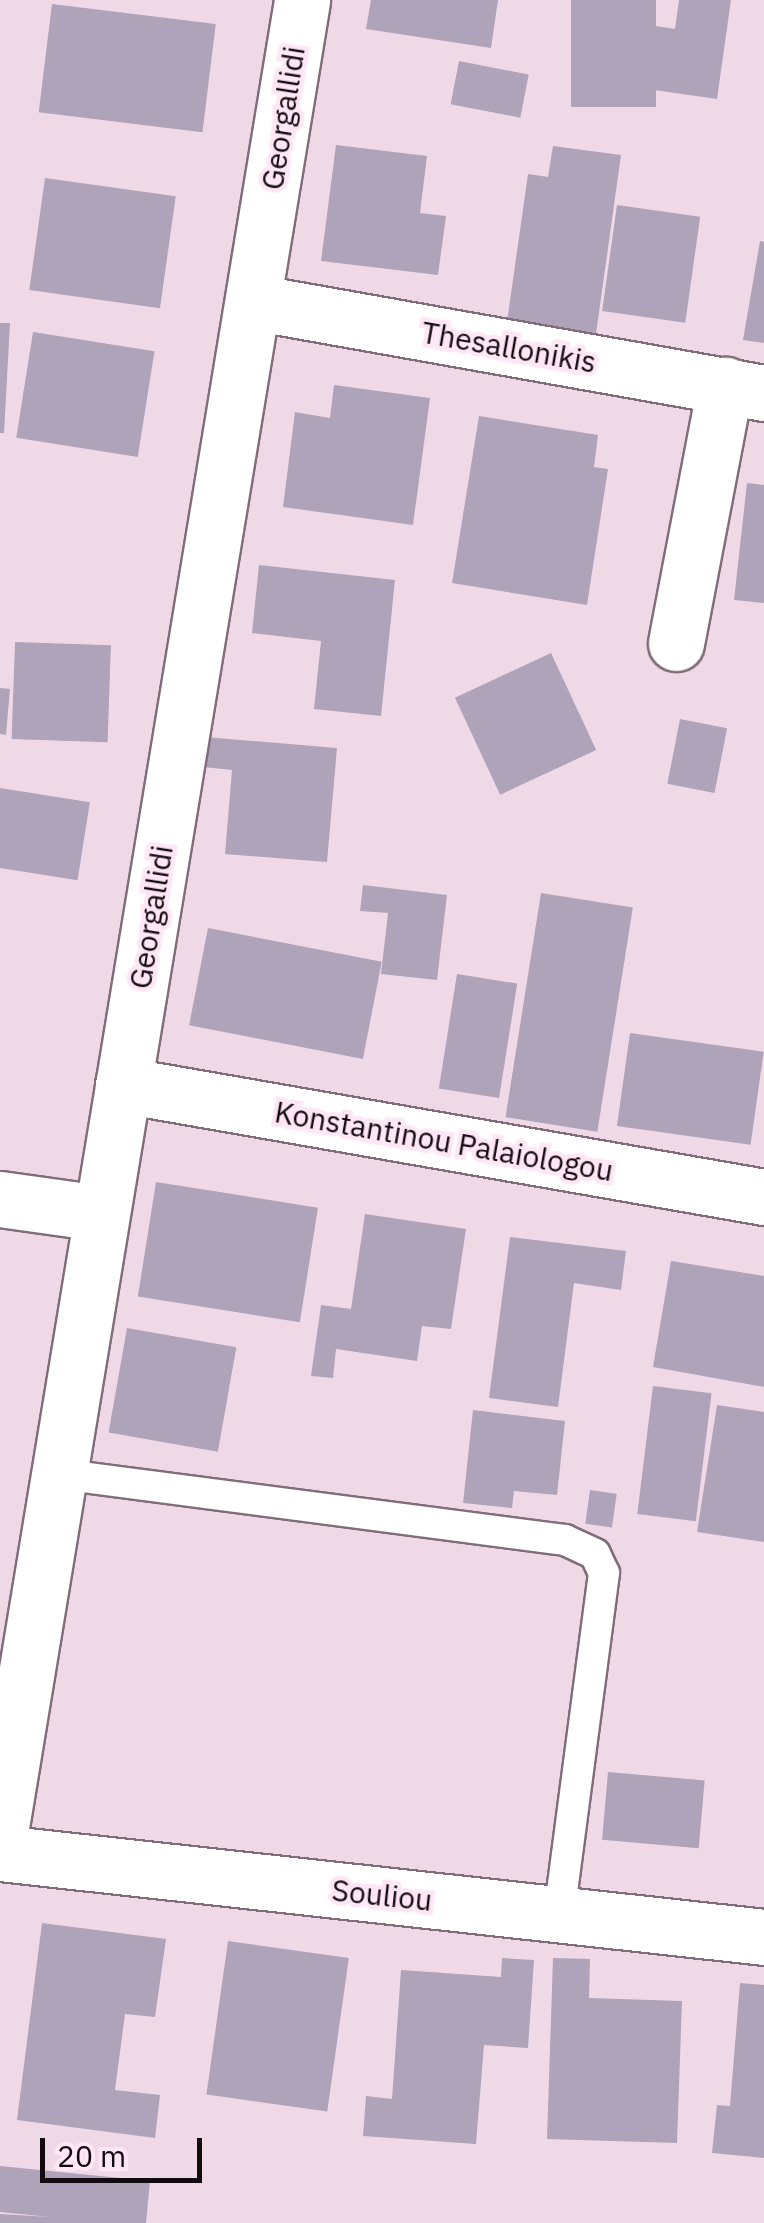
<!DOCTYPE html>
<style>
body{margin:0}
#map{position:relative;width:764px;height:2223px;overflow:hidden;background:#f0d9e7;font-family:"IBM Plex Sans",sans-serif}
div>[style]{position:absolute}
.building>*{inset:0;background:#aea3b8;transform-origin:0 0}
.roads{filter:drop-shadow(2px 0 #816d79) drop-shadow(-2px 0 #816d79) drop-shadow(0 2px #816d79) drop-shadow(0 -2px #816d79)}
.lane>*{height:30px;margin:-15px;padding:0 15px;transform-origin:15px;border-radius:15px;background:#fff}
.street>*{height:55px;margin:-27.5px;padding:0 27.5px;transform-origin:27.5px;border-radius:27.5px;background:#fff}
span{translate:-50% -50%;white-space:nowrap;text-align:center;line-height:1.15;-webkit-text-stroke:9px #fee6f4;paint-order:stroke}
.street-label{font-size:30px;color:#120b10}
.scale{position:absolute;left:40px;top:2138px;width:162px;height:45px;box-sizing:border-box;border:5px solid #120b10;border-top:0;padding-left:12px;font-size:30px;line-height:35px;white-space:nowrap;color:#120b10;-webkit-text-stroke:8px #fee6f4;paint-order:stroke}
</style>
<div id="map">
<div class="building">
<i style="clip-path:polygon(371px 0,498px 0,491px 48px,366px 29px)"></i>
<i style="left:571px;top:0;width:85px;height:107px"></i>
<i style="clip-path:polygon(679px 0,731px 0,717px 99px,647px 89px,656px 26px,675px 29px)"></i>
<i style="left:52px;top:4px;width:165px;height:109px;rotate:7deg"></i>
<i style="left:459px;top:61px;width:71px;height:44px;rotate:11deg"></i>
<i style="clip-path:polygon(336px 145px,427px 156px,420px 213px,446px 216px,438px 275px,321px 261px)"></i>
<i style="clip-path:polygon(553px 146px,621px 155px,596px 334px,507px 322px,528px 174px,548px 177px)"></i>
<i style="left:45px;top:178px;width:132px;height:113px;rotate:8deg"></i>
<i style="left:617px;top:205px;width:84px;height:107px;rotate:8deg"></i>
<i style="clip-path:polygon(760px 241px,764px 242px,764px 343px,743px 340px)"></i>
<i style="clip-path:polygon(0 323px,10px 323px,4px 433px,0 433px)"></i>
<i style="left:33px;top:332px;width:123px;height:107px;rotate:9deg"></i>
<i style="clip-path:polygon(334px 385px,430px 398px,413px 525px,283px 507px,295px 412px,330px 418px)"></i>
<i style="clip-path:polygon(479px 416px,598px 435px,594px 467px,608px 469px,587px 605px,452px 583px)"></i>
<i style="clip-path:polygon(747px 483px,764px 485px,764px 603px,734px 600px)"></i>
<i style="clip-path:polygon(259px 565px,395px 580px,381px 716px,314px 709px,321px 641px,252px 633px)"></i>
<i style="left:15px;top:642px;width:96px;height:97px;rotate:2deg"></i>
<i style="left:551px;top:653px;width:107px;height:106px;rotate:65deg"></i>
<i style="clip-path:polygon(0 688px,10px 689px,6px 735px,0 734px)"></i>
<i style="left:680px;top:719px;width:48px;height:66px;rotate:11deg"></i>
<i style="clip-path:polygon(205px 737px,337px 748px,327px 862px,225px 854px,232px 770px,203px 767px)"></i>
<i style="left:0;top:788px;width:91px;height:79px;rotate:9deg"></i>
<i style="clip-path:polygon(363px 885px,447px 895px,437px 980px,381px 974px,388px 913px,360px 911px)"></i>
<i style="left:541px;top:893px;width:93px;height:227px;rotate:9deg"></i>
<i style="left:208px;top:928px;width:177px;height:99px;rotate:11deg"></i>
<i style="left:457px;top:974px;width:61px;height:116px;rotate:9deg"></i>
<i style="left:630px;top:1033px;width:135px;height:94px;rotate:8deg"></i>
<i style="left:156px;top:1182px;width:164px;height:116px;rotate:9deg"></i>
<i style="clip-path:polygon(365px 1214px,466px 1229px,451px 1329px,422px 1326px,417px 1361px,336px 1349px,333px 1378px,311px 1376px,321px 1305px,351px 1309px)"></i>
<i style="clip-path:polygon(510px 1237px,626px 1251px,621px 1290px,574px 1283px,558px 1407px,489px 1398px)"></i>
<i style="clip-path:polygon(671px 1261px,764px 1276px,764px 1387px,653px 1367px)"></i>
<i style="left:127px;top:1328px;width:111px;height:106px;rotate:10deg"></i>
<i style="left:653px;top:1386px;width:59px;height:129px;rotate:7deg"></i>
<i style="clip-path:polygon(717px 1405px,764px 1412px,764px 1542px,697px 1532px)"></i>
<i style="clip-path:polygon(473px 1410px,565px 1421px,557px 1495px,514px 1491px,512px 1508px,463px 1503px)"></i>
<i style="left:590px;top:1490px;width:27px;height:34px;rotate:8deg"></i>
<i style="left:608px;top:1772px;width:97px;height:68px;rotate:5deg"></i>
<i style="clip-path:polygon(42px 1923px,166px 1939px,155px 2017px,125px 2014px,115px 2090px,160px 2095px,155px 2138px,17px 2120px)"></i>
<i style="left:228px;top:1941px;width:122px;height:155px;rotate:8deg"></i>
<i style="clip-path:polygon(502px 1958px,534px 1960px,528px 2048px,484px 2045px,476px 2144px,363px 2136px,366px 2096px,392px 2099px,401px 1970px,501px 1977px)"></i>
<i style="clip-path:polygon(553px 1958px,590px 1959px,589px 1998px,682px 2001px,677px 2143px,547px 2139px)"></i>
<i style="clip-path:polygon(740px 1983px,764px 1985px,764px 2158px,712px 2153px,717px 2105px,730px 2106px)"></i>
<i style="clip-path:polygon(0 2166px,150px 2181px,146px 2223px,0 2223px,0 2214px,50px 2217px,0 2212px)"></i>
</div>
<div class="roads">
<div class="lane">
<i style="left:59px;top:1474px;width:510px;rotate:7.43deg"></i>
<i style="left:565px;top:1540px;width:33px;rotate:25deg"></i>
<i style="left:595px;top:1554px;width:21px;rotate:65deg"></i>
<i style="left:604px;top:1573px;width:345px;rotate:97.5deg"></i>
</div>
<div class="street">
<i style="left:253px;top:302px;width:519px;rotate:10.1deg"></i>
<i style="left:676px;top:643px;width:263px;rotate:-79.2deg"></i>
<i style="left:123px;top:1085px;width:651px;rotate:9.91deg"></i>
<i style="left:0;top:1199px;width:101px;rotate:8deg"></i>
<i style="left:0;top:1833px;width:1858px;rotate:-80.64deg"></i>
<i style="left:0;top:1853px;width:769px;rotate:6.27deg"></i>
</div>
</div>
<div class="street-label">
<span style="left:283px;top:118px;rotate:-81deg">Georgallidi</span>
<span style="left:509px;top:347px;rotate:10deg">Thesallonikis</span>
<span style="left:151px;top:917px;rotate:-81deg">Georgallidi</span>
<span style="left:444px;top:1141px;rotate:10deg">Konstantinou Palaiologou</span>
<span style="left:382px;top:1895px;rotate:6deg">Souliou</span>
</div>
<div class="scale">20 m</div>
</div>
